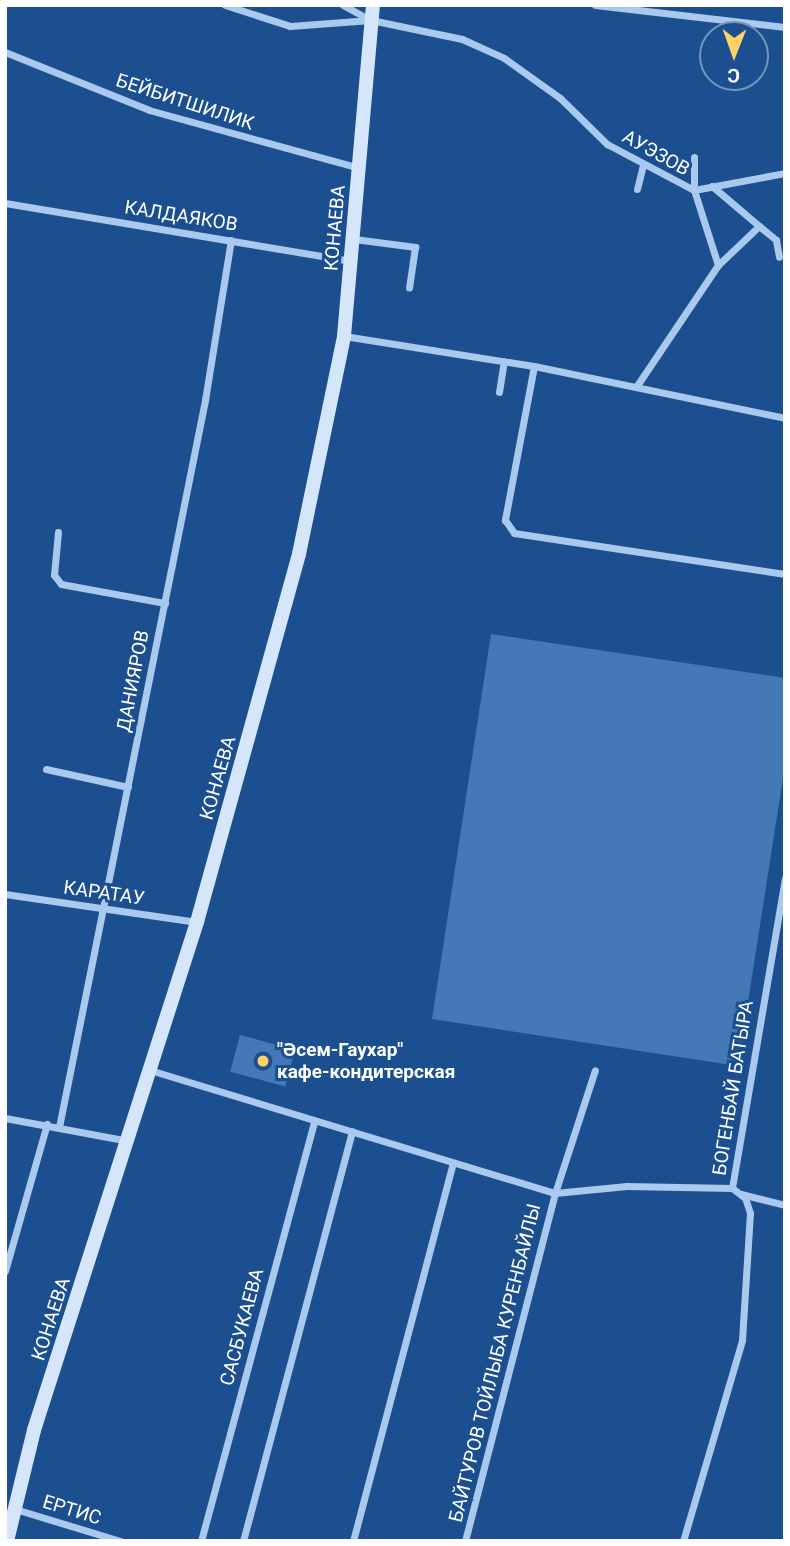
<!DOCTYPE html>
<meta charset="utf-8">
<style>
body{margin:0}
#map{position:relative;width:790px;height:1546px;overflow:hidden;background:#1b4f8f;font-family:Roboto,sans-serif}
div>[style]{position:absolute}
.building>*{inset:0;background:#4478b7;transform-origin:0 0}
.street>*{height:7px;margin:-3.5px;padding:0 3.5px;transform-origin:3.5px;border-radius:3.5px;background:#a9c9ee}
.secondary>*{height:14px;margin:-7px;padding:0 7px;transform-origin:7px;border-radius:7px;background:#d6e6fa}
.dots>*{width:19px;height:19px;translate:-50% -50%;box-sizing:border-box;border:4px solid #1b4f8f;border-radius:50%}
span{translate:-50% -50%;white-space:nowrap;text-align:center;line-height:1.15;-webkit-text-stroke:6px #1b4f8f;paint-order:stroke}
.street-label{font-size:19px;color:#fff}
.poi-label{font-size:19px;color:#fff;font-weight:700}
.left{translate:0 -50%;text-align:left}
.frame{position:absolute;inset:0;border:7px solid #fff;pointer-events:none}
.north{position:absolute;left:699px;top:21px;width:70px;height:70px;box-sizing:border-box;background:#1b4f8f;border:2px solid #7695bc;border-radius:50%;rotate:181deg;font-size:19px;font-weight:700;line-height:28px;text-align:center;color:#fff}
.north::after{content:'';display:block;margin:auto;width:24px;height:32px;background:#ffd166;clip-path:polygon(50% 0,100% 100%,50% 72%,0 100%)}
</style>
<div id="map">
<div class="building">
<i style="clip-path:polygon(491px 634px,785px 678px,785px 765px,738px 1066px,432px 1019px)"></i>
<i style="left:240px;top:1035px;width:57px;height:38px;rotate:15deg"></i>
</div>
<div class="street">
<i style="left:225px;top:5px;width:68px;rotate:17.9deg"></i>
<i style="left:290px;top:26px;width:81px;rotate:-4.2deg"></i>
<i style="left:371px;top:20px;width:93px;rotate:11.8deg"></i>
<i style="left:462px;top:39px;width:46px;rotate:24.3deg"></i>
<i style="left:504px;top:58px;width:69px;rotate:35.5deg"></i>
<i style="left:560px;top:98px;width:66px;rotate:44.4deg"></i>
<i style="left:607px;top:144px;width:98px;rotate:27.9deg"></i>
<i style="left:694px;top:190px;width:79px;rotate:72.3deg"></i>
<i style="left:718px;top:265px;width:147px;rotate:123.9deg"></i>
<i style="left:343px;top:5px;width:31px;rotate:29deg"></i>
<i style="left:595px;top:5px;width:191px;rotate:6.6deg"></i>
<i style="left:5px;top:52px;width:155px;rotate:21.9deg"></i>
<i style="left:149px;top:110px;width:218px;rotate:15.4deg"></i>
<i style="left:694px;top:157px;width:33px;rotate:90deg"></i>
<i style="left:694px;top:190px;width:93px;rotate:-10.6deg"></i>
<i style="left:712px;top:186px;width:62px;rotate:40.4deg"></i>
<i style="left:759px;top:226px;width:57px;rotate:136.4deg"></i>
<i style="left:637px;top:189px;width:25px;rotate:-76deg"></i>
<i style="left:5px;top:203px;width:351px;rotate:9.5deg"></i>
<i style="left:759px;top:226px;width:22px;rotate:39deg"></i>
<i style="left:776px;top:240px;width:17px;rotate:80deg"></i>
<i style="left:354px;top:239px;width:62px;rotate:7.5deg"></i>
<i style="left:415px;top:247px;width:41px;rotate:98.3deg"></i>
<i style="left:344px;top:336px;width:192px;rotate:9deg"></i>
<i style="left:534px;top:366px;width:256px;rotate:11.7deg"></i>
<i style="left:534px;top:366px;width:157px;rotate:100.7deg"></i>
<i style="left:505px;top:520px;width:16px;rotate:55deg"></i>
<i style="left:514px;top:533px;width:274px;rotate:8.6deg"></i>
<i style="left:499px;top:392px;width:31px;rotate:-81deg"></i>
<i style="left:58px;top:532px;width:43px;rotate:95.3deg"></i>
<i style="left:54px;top:575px;width:11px;rotate:52deg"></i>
<i style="left:61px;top:584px;width:106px;rotate:10.4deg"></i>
<i style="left:46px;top:769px;width:84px;rotate:12.4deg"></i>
<i style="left:5px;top:894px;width:194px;rotate:8.3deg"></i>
<i style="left:153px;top:1071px;width:420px;rotate:16.9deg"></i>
<i style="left:555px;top:1193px;width:72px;rotate:-5.6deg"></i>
<i style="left:627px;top:1186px;width:105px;rotate:1.1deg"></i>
<i style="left:5px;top:1118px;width:126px;rotate:10.5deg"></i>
<i style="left:59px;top:1127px;width:742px;rotate:-78.64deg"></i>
<i style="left:205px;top:400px;width:162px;rotate:-80.8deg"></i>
<i style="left:732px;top:1188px;width:314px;rotate:-80.3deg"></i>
<i style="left:741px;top:1194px;width:45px;rotate:14deg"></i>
<i style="left:5px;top:1271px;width:153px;rotate:-74.1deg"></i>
<i style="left:15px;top:1509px;width:110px;rotate:16.9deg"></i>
<i style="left:201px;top:1541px;width:435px;rotate:-74.9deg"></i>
<i style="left:243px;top:1541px;width:424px;rotate:-75.1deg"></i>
<i style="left:353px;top:1541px;width:391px;rotate:-75.2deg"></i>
<i style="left:465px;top:1541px;width:359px;rotate:-75.5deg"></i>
<i style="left:555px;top:1193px;width:129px;rotate:-72deg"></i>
<i style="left:683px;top:1541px;width:209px;rotate:-73.6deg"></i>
<i style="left:742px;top:1340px;width:127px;rotate:-86.4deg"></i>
<i style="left:750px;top:1213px;width:16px;rotate:-108deg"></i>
<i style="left:745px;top:1198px;width:16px;rotate:-142deg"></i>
</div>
<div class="secondary">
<i style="left:7px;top:1541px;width:114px;rotate:-76.3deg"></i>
<i style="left:34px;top:1430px;width:534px;rotate:-72.21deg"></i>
<i style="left:197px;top:922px;width:382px;rotate:-74.5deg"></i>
<i style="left:299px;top:554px;width:223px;rotate:-78.3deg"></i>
<i style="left:344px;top:336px;width:332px;rotate:-85deg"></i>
</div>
<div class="dots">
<i style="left:263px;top:1061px;background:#ffd166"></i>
</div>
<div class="street-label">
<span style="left:185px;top:102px;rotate:18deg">БЕЙБИТШИЛИК</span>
<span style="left:656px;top:153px;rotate:29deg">АУЭЗОВ</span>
<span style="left:181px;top:216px;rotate:9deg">КАЛДАЯКОВ</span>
<span style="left:335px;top:228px;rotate:-85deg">КОНАЕВА</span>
<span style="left:133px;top:681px;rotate:-79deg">ДАНИЯРОВ</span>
<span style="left:218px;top:778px;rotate:-74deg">КОНАЕВА</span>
<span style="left:104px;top:893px;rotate:8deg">КАРАТАУ</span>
<span style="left:733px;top:1088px;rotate:-81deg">БОГЕНБАЙ БАТЫРА</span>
<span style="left:51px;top:1319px;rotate:-72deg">КОНАЕВА</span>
<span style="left:242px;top:1327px;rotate:-75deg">САСБУКАЕВА</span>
<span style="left:495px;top:1363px;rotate:-76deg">БАЙТУРОВ ТОЙЛЫБА КУРЕНБАЙЛЫ</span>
<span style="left:72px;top:1510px;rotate:17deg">ЕРТИС</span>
</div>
<div class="poi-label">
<span class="left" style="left:277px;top:1061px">"Әсем-Гаухар"<br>кафе-кондитерская</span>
</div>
<div class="frame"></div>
<div class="north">С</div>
</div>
